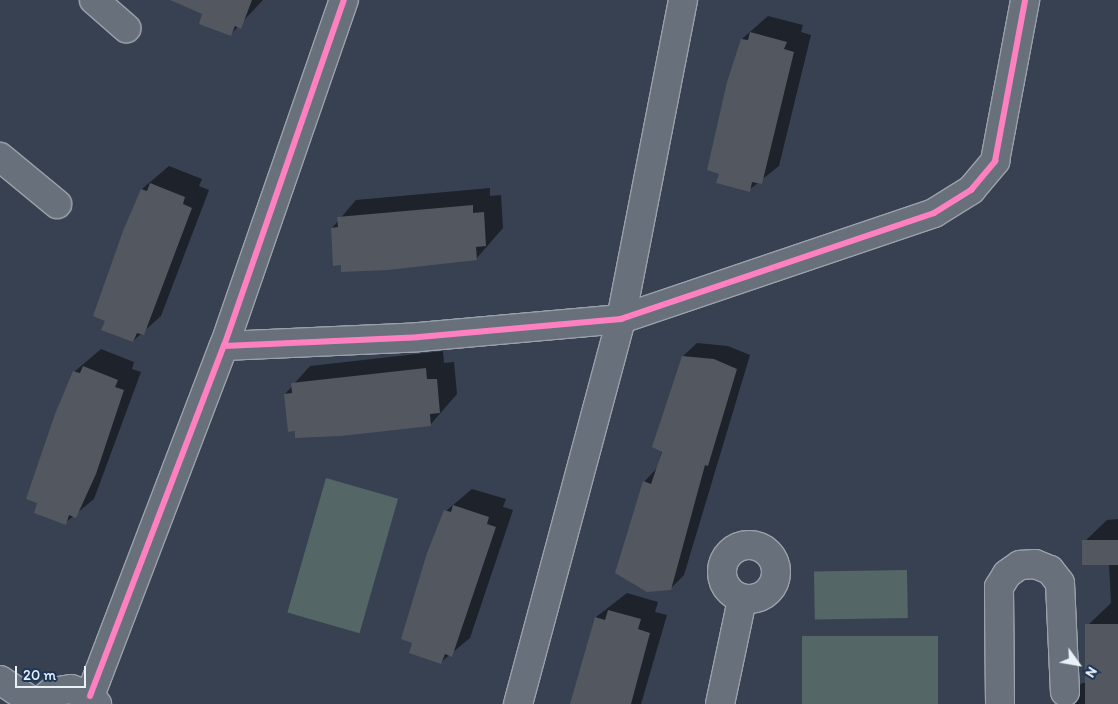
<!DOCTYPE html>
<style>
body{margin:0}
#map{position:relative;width:1118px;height:704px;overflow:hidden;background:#374151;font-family:Itim,sans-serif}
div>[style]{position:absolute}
.green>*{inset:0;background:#546766;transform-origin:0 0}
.shadow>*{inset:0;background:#0007}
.building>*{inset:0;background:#535760;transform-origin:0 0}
.roads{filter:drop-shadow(1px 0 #9ba1aa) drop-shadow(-1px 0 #9ba1aa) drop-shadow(0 1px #9ba1aa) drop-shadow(0 -1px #9ba1aa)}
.minor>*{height:28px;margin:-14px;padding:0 14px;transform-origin:14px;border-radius:14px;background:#68707b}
.minor>.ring{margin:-14px;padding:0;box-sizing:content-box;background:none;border:28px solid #68707b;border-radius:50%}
.cycleway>*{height:6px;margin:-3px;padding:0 3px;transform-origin:3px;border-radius:3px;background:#ff80c0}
span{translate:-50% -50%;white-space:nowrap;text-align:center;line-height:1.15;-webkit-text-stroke:4.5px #1d3557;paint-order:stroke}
.north{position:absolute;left:1053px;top:639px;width:50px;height:50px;-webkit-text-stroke:4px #1d3557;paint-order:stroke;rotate:122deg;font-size:14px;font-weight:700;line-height:20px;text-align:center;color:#e8f1f8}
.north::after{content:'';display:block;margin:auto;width:18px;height:22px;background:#e8f1f8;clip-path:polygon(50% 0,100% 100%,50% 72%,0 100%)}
.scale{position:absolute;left:15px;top:666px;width:71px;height:22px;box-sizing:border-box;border:2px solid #e8f1f8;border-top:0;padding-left:6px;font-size:15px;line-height:18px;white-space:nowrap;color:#e8f1f8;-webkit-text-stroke:4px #1d3557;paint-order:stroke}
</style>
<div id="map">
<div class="green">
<i style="left:326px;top:478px;width:75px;height:140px;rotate:16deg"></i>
<i style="left:907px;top:570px;width:48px;height:93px;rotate:89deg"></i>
<i style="left:938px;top:636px;width:68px;height:136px;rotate:90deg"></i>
</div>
<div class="shadow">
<i style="clip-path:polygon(196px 0,263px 0,230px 35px,204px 13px)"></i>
<i style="clip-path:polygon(768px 16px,803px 25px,801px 32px,811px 35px,779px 166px,749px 190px,742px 39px)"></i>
<i style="clip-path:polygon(169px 166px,202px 179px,199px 186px,209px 190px,161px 316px,133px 341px,106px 320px,124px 231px,142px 189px)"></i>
<i style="clip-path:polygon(490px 188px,490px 196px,501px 195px,503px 228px,476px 259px,332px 228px,356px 200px)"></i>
<i style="clip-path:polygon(697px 343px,728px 346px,750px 355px,684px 575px,670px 589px,644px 482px,658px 467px,683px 356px)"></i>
<i style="clip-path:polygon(101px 349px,134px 362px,132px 369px,141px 372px,94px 499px,65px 523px,74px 372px)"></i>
<i style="clip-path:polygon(443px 351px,444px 363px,454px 362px,457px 394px,430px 425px,296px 430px,285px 394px,310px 366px)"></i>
<i style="clip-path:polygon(472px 489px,506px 499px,503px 507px,513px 510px,470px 638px,441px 662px,446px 511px)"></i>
<i style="clip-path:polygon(1118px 519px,1118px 704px,1061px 704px,1082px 683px,1089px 683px,1086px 627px,1111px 603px,1109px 564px,1083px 543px,1107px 520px)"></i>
<i style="clip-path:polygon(627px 593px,658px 602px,655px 612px,667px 615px,641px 704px,573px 704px,596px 617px)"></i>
</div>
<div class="building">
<i style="clip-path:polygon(170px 0,252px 0,241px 29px,235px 26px,231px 36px,199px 24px,202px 14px)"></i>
<i style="clip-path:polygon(750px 32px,787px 42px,784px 49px,794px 52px,762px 184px,752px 182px,750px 192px,716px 183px,719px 174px,707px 170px,727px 82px,741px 39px,748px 40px)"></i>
<i style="clip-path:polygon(150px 183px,185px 197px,183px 204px,192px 208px,144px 335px,137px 333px,133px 342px,101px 330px,105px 321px,93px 316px,123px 231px,141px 189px,147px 191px)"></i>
<i style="clip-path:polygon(473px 205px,473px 213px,484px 212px,486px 246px,476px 247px,477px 260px,388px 270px,341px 272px,341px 265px,333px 266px,331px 228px,338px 227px,337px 217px)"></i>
<i style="clip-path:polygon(682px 356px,714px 359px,737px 369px,708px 466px,705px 465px,671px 590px,647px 592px,615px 573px,643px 481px,651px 484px,662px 452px,652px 447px)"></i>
<i style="clip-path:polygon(83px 366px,118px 380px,115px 387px,124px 390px,96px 474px,76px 518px,69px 515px,66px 525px,34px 513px,37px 503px,26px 499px,55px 414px,73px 371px,80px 373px)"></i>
<i style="clip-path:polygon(426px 368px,427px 379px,437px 379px,440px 413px,430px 414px,431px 426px,341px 436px,295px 438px,295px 431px,288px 432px,284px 394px,292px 393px,291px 383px)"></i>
<i style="clip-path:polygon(453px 505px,489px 517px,487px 524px,496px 527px,452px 657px,445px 654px,441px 664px,409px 653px,412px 643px,401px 639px,427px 553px,444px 510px,451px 512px)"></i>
<i style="left:1118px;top:540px;width:25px;height:36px;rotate:90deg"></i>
<i style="clip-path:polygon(608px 610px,641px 619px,638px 629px,650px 633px,631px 704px,570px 704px,595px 617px,605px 620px)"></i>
<i style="left:1118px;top:624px;width:80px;height:33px;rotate:90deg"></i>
</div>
<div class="roads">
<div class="minor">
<i style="left:94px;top:0;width:43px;rotate:41.2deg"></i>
<i style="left:0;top:157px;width:74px;rotate:39.5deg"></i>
<i style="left:224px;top:346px;width:195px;rotate:-2.6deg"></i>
<i style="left:419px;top:337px;width:203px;rotate:-5.1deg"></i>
<i style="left:621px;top:319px;width:330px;rotate:-18.7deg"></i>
<i style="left:934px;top:213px;width:44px;rotate:-31.9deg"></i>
<i style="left:971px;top:190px;width:38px;rotate:-50deg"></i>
<i style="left:995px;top:161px;width:164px;rotate:-79.4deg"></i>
<i class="ring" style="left:722px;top:545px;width:26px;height:26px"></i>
<i style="left:0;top:680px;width:43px;rotate:33.7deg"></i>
<i style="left:90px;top:696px;width:375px;rotate:-69.1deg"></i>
<i style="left:224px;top:346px;width:366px;rotate:-70.9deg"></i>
<i style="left:37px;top:704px;width:19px;rotate:-39deg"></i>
<i style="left:52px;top:692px;width:19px;rotate:-9deg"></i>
<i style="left:71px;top:689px;width:20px;rotate:20deg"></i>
<i style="left:90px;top:696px;width:11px;rotate:49deg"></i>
<i style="left:518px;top:704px;width:399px;rotate:-75deg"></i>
<i style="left:621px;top:319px;width:325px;rotate:-79deg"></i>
<i style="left:720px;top:704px;width:106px;rotate:-78.1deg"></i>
<i style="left:1000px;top:704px;width:117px;rotate:-90.5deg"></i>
<i style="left:999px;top:587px;width:15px;rotate:-58deg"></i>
<i style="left:1007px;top:574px;width:16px;rotate:-35deg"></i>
<i style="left:1020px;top:565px;width:15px;rotate:-4deg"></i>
<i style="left:1035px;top:564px;width:16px;rotate:22deg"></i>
<i style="left:1050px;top:570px;width:16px;rotate:52deg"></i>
<i style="left:1060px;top:583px;width:109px;rotate:87.4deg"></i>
</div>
</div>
<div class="cycleway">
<i style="left:224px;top:346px;width:195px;rotate:-2.6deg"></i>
<i style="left:419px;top:337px;width:203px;rotate:-5.1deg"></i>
<i style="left:621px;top:319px;width:330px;rotate:-18.7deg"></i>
<i style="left:934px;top:213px;width:44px;rotate:-31.9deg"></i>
<i style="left:971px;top:190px;width:38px;rotate:-50deg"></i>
<i style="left:995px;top:161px;width:164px;rotate:-79.4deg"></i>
<i style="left:90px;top:696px;width:375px;rotate:-69.1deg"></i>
<i style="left:224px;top:346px;width:366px;rotate:-70.9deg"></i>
</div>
<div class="north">N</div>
<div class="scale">20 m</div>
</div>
